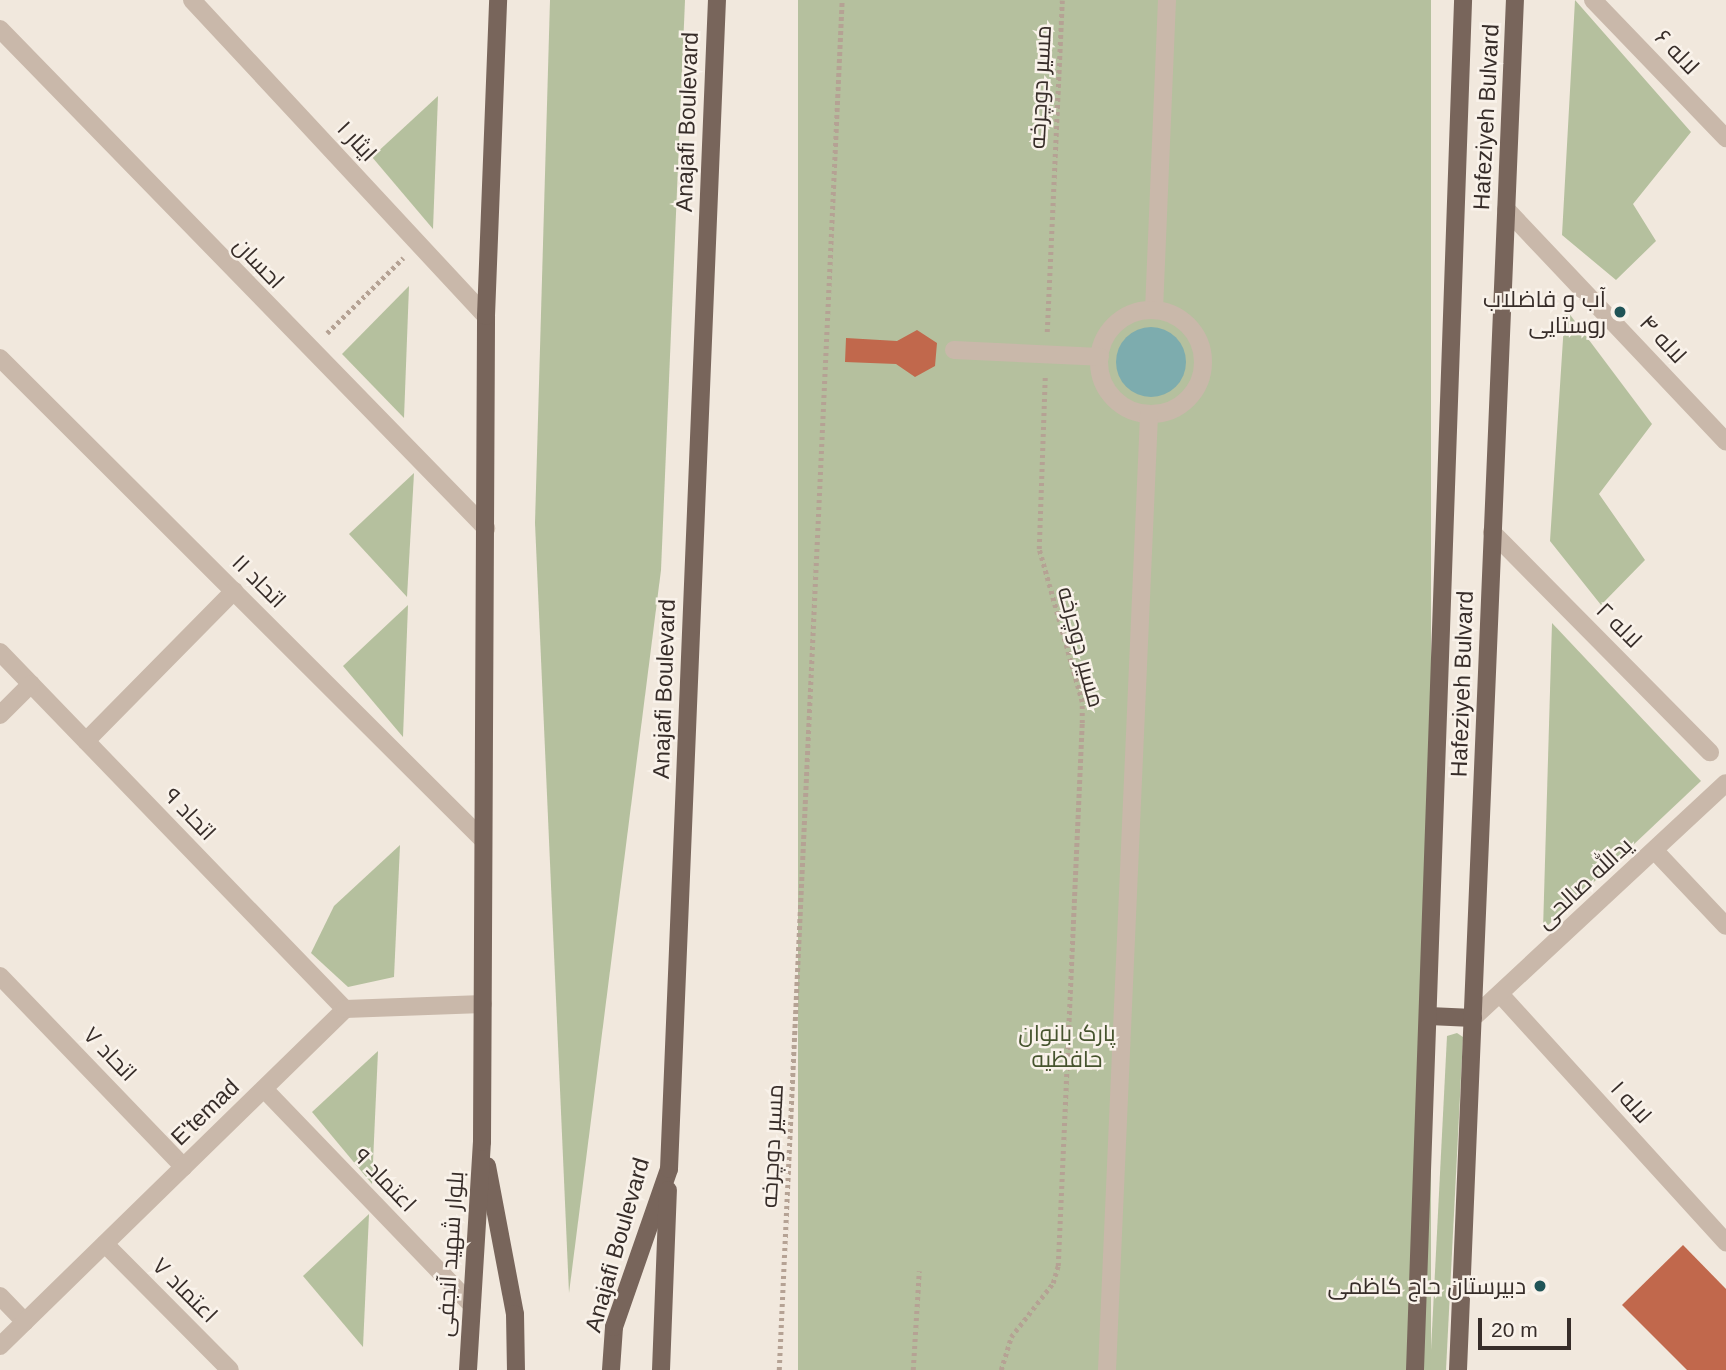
<!DOCTYPE html>
<meta charset="utf-8">
<style>
body{margin:0}
#map{position:relative;width:1726px;height:1370px;overflow:hidden;background:#f1e8dd;font-family:Arial,Cairo,sans-serif}
div>[style]{position:absolute}
.green>*{inset:0;background:#b5c09e;transform-origin:0 0}
.water>*{inset:0;background:#7dacae}
.round{border-radius:50%}
.building>*{inset:0;background:#c1684c}
.path>*{height:4.5px;margin-top:-2.25px;transform-origin:0;background:repeating-linear-gradient(90deg,#b5a294 0 3.5px,transparent 0 7px)}
.minor>*{height:18px;margin:-9px;padding:0 9px;transform-origin:9px;border-radius:9px;background:#c9b8aa}
.minor>.ring{margin:-9px;padding:0;box-sizing:content-box;background:none;border:18px solid #c9b8aa;border-radius:50%}
.major>*{height:18px;margin:-9px;padding:0 9px;transform-origin:9px;border-radius:9px;background:#78655b}
.dots>*{width:19px;height:19px;translate:-50% -50%;box-sizing:border-box;border:4px solid #f9f2ea;border-radius:50%}
span{translate:-50% -50%;white-space:nowrap;text-align:center;line-height:1.15;-webkit-text-stroke:5px #f9f2ea;paint-order:stroke}
.street-label{font-size:23px;color:#372d29}
.poi-label{font-size:23px;color:#372d29}
.right{translate:-100% -50%;text-align:right}
.park-label{font-size:23px;color:#46542e}
.scale{position:absolute;left:1478px;top:1318px;width:93px;height:32px;box-sizing:border-box;border:4px solid #372d29;border-top:0;padding-left:9px;font-size:21px;line-height:24px;white-space:nowrap;color:#372d29;-webkit-text-stroke:5px #f9f2ea;paint-order:stroke}
</style>
<div id="map">
<div class="green">
<i style="clip-path:polygon(550px 0,685px 0,661px 570px,569px 1293px,535px 523px)"></i>
<i style="left:798px;top:0;width:633px;height:1372px"></i>
<i style="clip-path:polygon(1575px 0,1691px 132px,1633px 204px,1656px 241px,1616px 280px,1562px 235px)"></i>
<i style="clip-path:polygon(438px 96px,433px 229px,372px 157px)"></i>
<i style="clip-path:polygon(409px 286px,404px 418px,342px 354px)"></i>
<i style="clip-path:polygon(1565px 308px,1652px 424px,1599px 494px,1645px 560px,1601px 605px,1550px 541px)"></i>
<i style="clip-path:polygon(414px 473px,407px 597px,349px 534px)"></i>
<i style="clip-path:polygon(408px 605px,403px 737px,343px 666px)"></i>
<i style="clip-path:polygon(1552px 623px,1701px 781px,1543px 930px)"></i>
<i style="clip-path:polygon(400px 845px,394px 977px,348px 987px,311px 953px,334px 906px)"></i>
<i style="clip-path:polygon(1457px 1033px,1463px 1037px,1446px 1370px,1430px 1370px,1447px 1036px)"></i>
<i style="clip-path:polygon(378px 1051px,372px 1184px,312px 1112px)"></i>
<i style="clip-path:polygon(369px 1214px,363px 1347px,303px 1276px)"></i>
</div>
<div class="water">
<i class="round" style="left:1116px;top:327px;width:70px;height:70px"></i>
</div>
<div class="building">
<i style="clip-path:polygon(917px 330px,937px 343px,935px 366px,915px 377px,896px 364px,845px 362px,846px 338px,897px 341px)"></i>
<i style="clip-path:polygon(1683px 1245px,1726px 1289px,1726px 1370px,1687px 1370px,1622px 1305px)"></i>
</div>
<div class="path">
<i style="left:1047px;top:332px;width:332px;rotate:-87.4deg"></i>
<i style="left:327px;top:333px;width:107px;rotate:-44.6deg"></i>
<i style="left:779px;top:1370px;width:1371px;rotate:-87.37deg"></i>
<i style="left:913px;top:1370px;width:99px;rotate:-86.5deg"></i>
<i style="left:1001px;top:1370px;width:34px;rotate:-73deg"></i>
<i style="left:1011px;top:1337px;width:68px;rotate:-52.1deg"></i>
<i style="left:1053px;top:1283px;width:18px;rotate:-74deg"></i>
<i style="left:1058px;top:1266px;width:544px;rotate:-87.47deg"></i>
<i style="left:1082px;top:723px;width:21px;rotate:-90deg"></i>
<i style="left:1082px;top:702px;width:159px;rotate:-105.7deg"></i>
<i style="left:1039px;top:549px;width:173px;rotate:-88deg"></i>
</div>
<div class="minor">
<i style="left:192px;top:0;width:432px;rotate:47.1deg"></i>
<i style="left:1593px;top:0;width:192px;rotate:46.1deg"></i>
<i style="left:0;top:29px;width:697px;rotate:45.76deg"></i>
<i style="left:1506px;top:209px;width:320px;rotate:46.6deg"></i>
<i style="left:1154px;top:310px;width:310px;rotate:-87.6deg"></i>
<i class="ring" style="left:1099px;top:310px;width:86px;height:86px"></i>
<i style="left:954px;top:350px;width:146px;rotate:2.7deg"></i>
<i style="left:0;top:358px;width:682px;rotate:44.94deg"></i>
<i style="left:1492px;top:532px;width:310px;rotate:45.3deg"></i>
<i style="left:0;top:652px;width:496px;rotate:46deg"></i>
<i style="left:0;top:715px;width:44px;rotate:-45deg"></i>
<i style="left:86px;top:741px;width:211px;rotate:-45.4deg"></i>
<i style="left:1655px;top:851px;width:103px;rotate:46.6deg"></i>
<i style="left:0;top:976px;width:265px;rotate:46.1deg"></i>
<i style="left:1500px;top:994px;width:336px;rotate:47.7deg"></i>
<i style="left:1473px;top:1018px;width:345px;rotate:-42.9deg"></i>
<i style="left:264px;top:1089px;width:300px;rotate:46.1deg"></i>
<i style="left:105px;top:1244px;width:177px;rotate:45.2deg"></i>
<i style="left:0;top:1296px;width:36px;rotate:46deg"></i>
<i style="left:0;top:1346px;width:482px;rotate:-44.3deg"></i>
<i style="left:345px;top:1009px;width:138px;rotate:-2.1deg"></i>
<i style="left:1107px;top:1370px;width:957px;rotate:-87.48deg"></i>
</div>
<div class="major">
<i style="left:1429px;top:1016px;width:44px;rotate:2.6deg"></i>
<i style="left:487px;top:1166px;width:151px;rotate:79.3deg"></i>
<i style="left:515px;top:1314px;width:56px;rotate:89deg"></i>
<i style="left:468px;top:1370px;width:228px;rotate:-86.5deg"></i>
<i style="left:482px;top:1142px;width:826px;rotate:-89.72deg"></i>
<i style="left:486px;top:316px;width:316px;rotate:-87.8deg"></i>
<i style="left:611px;top:1370px;width:43px;rotate:-86deg"></i>
<i style="left:614px;top:1327px;width:167px;rotate:-70.8deg"></i>
<i style="left:669px;top:1169px;width:1170px;rotate:-87.65deg"></i>
<i style="left:661px;top:1370px;width:180px;rotate:-87.8deg"></i>
<i style="left:1415px;top:1370px;width:1371px;rotate:-87.99deg"></i>
<i style="left:1458px;top:1370px;width:1371px;rotate:-87.62deg"></i>
</div>
<div class="dots">
<i style="left:1620px;top:312px;background:#205457"></i>
<i style="left:1540px;top:1286px;background:#205457"></i>
</div>
<div class="street-label">
<span style="left:1677px;top:52px;rotate:46deg">لاله ۶</span>
<span style="left:1040px;top:87px;rotate:-87deg">مسیر دوچرخه</span>
<span style="left:1486px;top:117px;rotate:-87deg">Hafeziyeh Bulvard</span>
<span style="left:687px;top:122px;rotate:-88deg">Anajafi Boulevard</span>
<span style="left:357px;top:141px;rotate:47deg">ایثار ۱</span>
<span style="left:259px;top:263px;rotate:46deg">احسان</span>
<span style="left:1663px;top:339px;rotate:47deg">لاله ۴</span>
<span style="left:259px;top:581px;rotate:45deg">اتحاد ۱۱</span>
<span style="left:1619px;top:625px;rotate:45deg">لاله ۲</span>
<span style="left:1081px;top:647px;rotate:75deg">مسیر دوچرخه</span>
<span style="left:1462px;top:684px;rotate:-88deg">Hafeziyeh Bulvard</span>
<span style="left:664px;top:689px;rotate:-88deg">Anajafi Boulevard</span>
<span style="left:190px;top:814px;rotate:46deg">اتحاد ۹</span>
<span style="left:1584px;top:883px;rotate:-43deg">یدالله صالحی</span>
<span style="left:110px;top:1054px;rotate:46deg">اتحاد ۷</span>
<span style="left:1631px;top:1102px;rotate:48deg">لاله ۱</span>
<span style="left:205px;top:1112px;rotate:-44deg">E'temad</span>
<span style="left:772px;top:1146px;rotate:-87deg">مسیر دوچرخه</span>
<span style="left:385px;top:1180px;rotate:46deg">اعتماد ۹</span>
<span style="left:617px;top:1245px;rotate:-74deg">Anajafi Boulevard</span>
<span style="left:450px;top:1254px;rotate:-86deg">بلوار شهید آنجفی</span>
<span style="left:185px;top:1290px;rotate:45deg">اعتماد ۷</span>
</div>
<div class="poi-label">
<span class="right" style="left:1606px;top:312px">آب و فاضلاب<br>روستایی</span>
<span class="right" style="left:1526px;top:1286px">دبیرستان حاج کاظمی</span>
</div>
<div class="park-label">
<span style="left:1067px;top:1046px">پارک بانوان<br>حافظیه</span>
</div>
<div class="scale">20 m</div>
</div>
